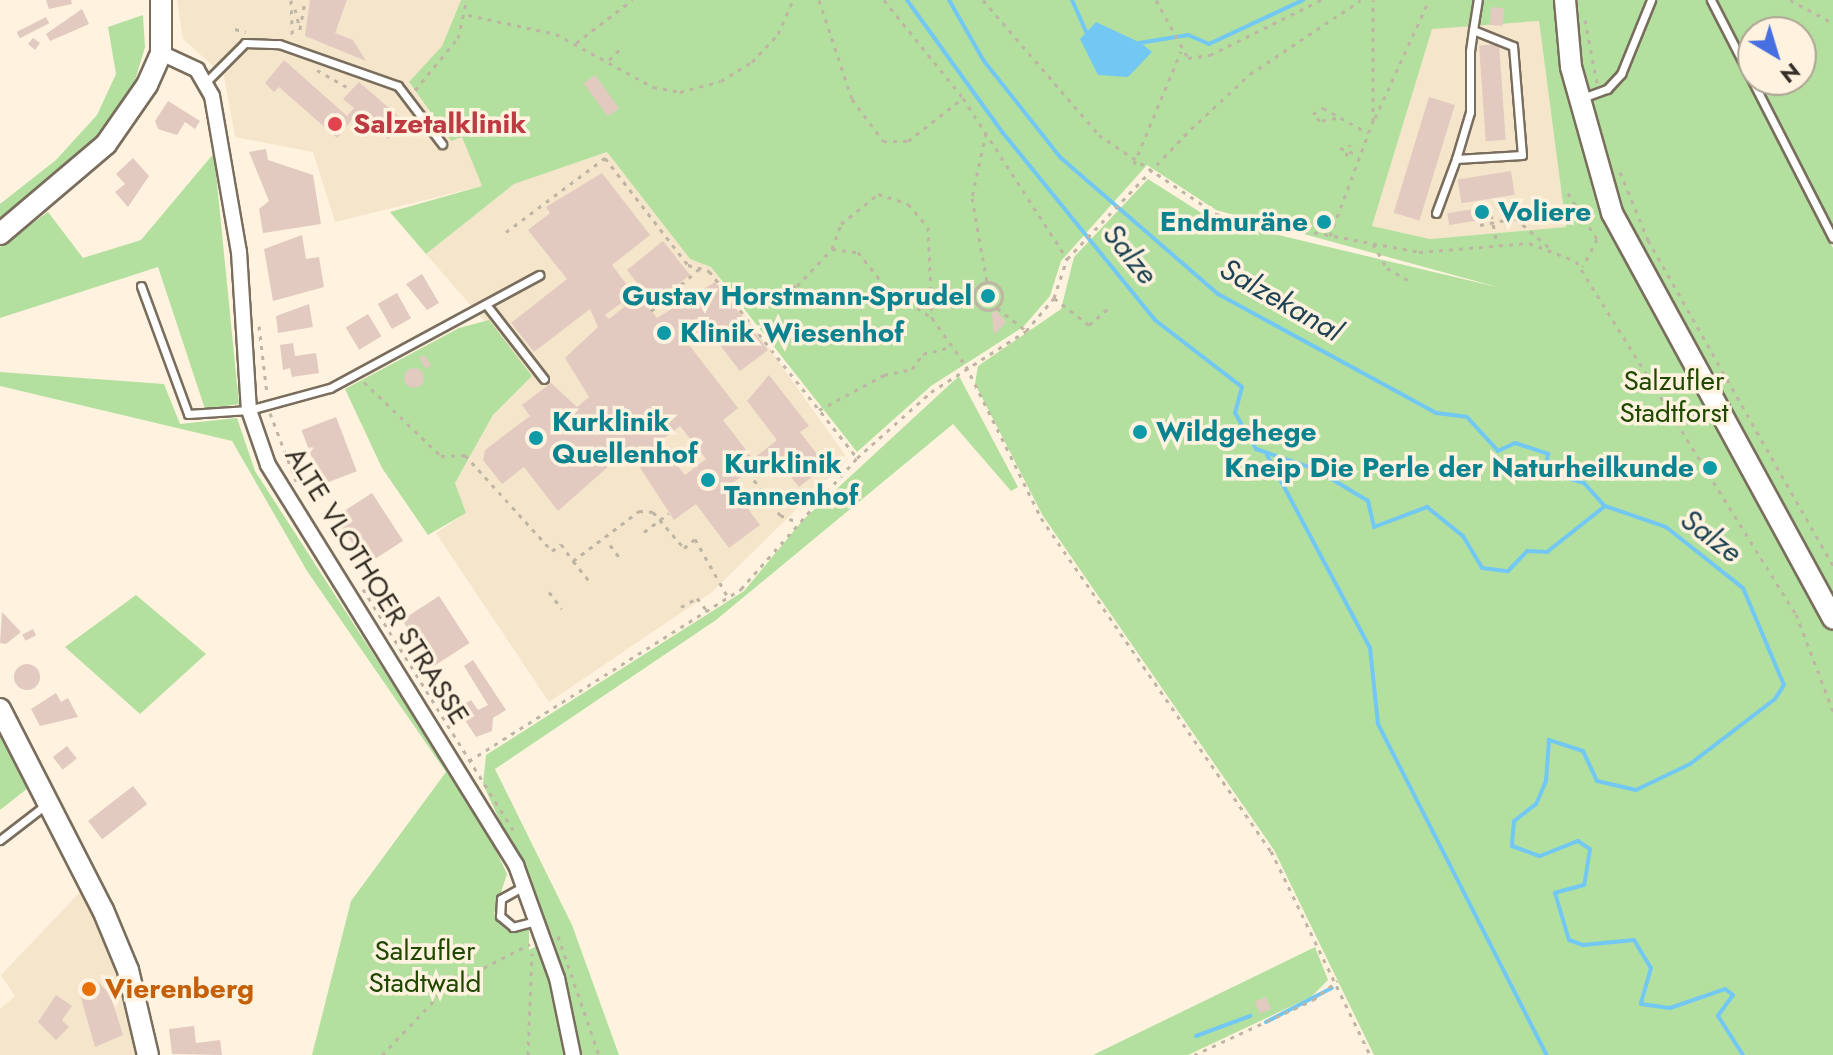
<!DOCTYPE html>
<meta charset="utf-8">
<style>
body{margin:0}
#map{position:relative;width:1833px;height:1055px;overflow:hidden;background:#fff2de;font-family:Jost,sans-serif}
div>[style]{position:absolute}
.built>*{inset:0;background:#f5e5ca}
.green>*{inset:0;background:#b3e09f}
.water>*{inset:0;background:#72c8f3}
.stream>*{height:4px;margin:-2px;padding:0 2px;transform-origin:2px;border-radius:2px;background:#72c8f3}
.building>*{inset:0;background:#e2cac1;transform-origin:0 0}
.round{border-radius:50%}
.path>*{height:3px;margin-top:-1.5px;transform-origin:0;background:repeating-linear-gradient(90deg,#bfb5a4 0 4px,transparent 0 10px)}
.path>.ring{margin:-1.5px;padding:0;box-sizing:content-box;background:none;border:3px solid #bfb5a4;border-radius:50%}
.roads{filter:drop-shadow(2px 0 #796e5d) drop-shadow(-2px 0 #796e5d) drop-shadow(0 2px #796e5d) drop-shadow(0 -2px #796e5d)}
.service>*{height:7px;margin:-3.5px;padding:0 3.5px;transform-origin:3.5px;border-radius:3.5px;background:#fff}
.minor>*{height:14px;margin:-7px;padding:0 7px;transform-origin:7px;border-radius:7px;background:#fff}
.secondary>*{height:20px;margin:-10px;padding:0 10px;transform-origin:10px;border-radius:10px;background:#fff}
.dots>*{width:22px;height:22px;translate:-50% -50%;box-sizing:border-box;border:4px solid #fff2de;border-radius:50%}
span{translate:-50% -50%;white-space:nowrap;text-align:center;line-height:1.15;-webkit-text-stroke:7px #fff2de;paint-order:stroke}
.health-label{font-size:28px;color:#be3a42;font-weight:700}
.left{translate:0 -50%;text-align:left}
.culture-label{font-size:28px;color:#0d838f;font-weight:700}
.right{translate:-100% -50%;text-align:right}
.park-label{font-size:28px;color:#1f4801}
.street-label{font-size:28px;color:#353028}
.food-label{font-size:28px;color:#c56008;font-weight:700}
.water-label{font-size:30px;color:#1d4355;font-style:italic}
.north{position:absolute;left:1737px;top:16px;width:80px;height:80px;box-sizing:border-box;background:#fff2de;border:2px solid #aea495;border-radius:50%;rotate:142deg;font-size:22px;font-weight:700;line-height:32px;text-align:center;color:#353028}
.north::after{content:'';display:block;margin:auto;width:28px;height:36px;background:#486fe2;clip-path:polygon(50% 0,100% 100%,50% 72%,0 100%)}
</style>
<div id="map">
<div class="built">
<i style="clip-path:polygon(177px 0,461px 0,442px 46px,409px 83px,451px 141px,462px 136px,482px 186px,335px 222px,313px 152px,235px 137px,224px 76px,183px 39px)"></i>
<i style="clip-path:polygon(1539px 21px,1566px 227px,1430px 239px,1372px 226px,1432px 28px)"></i>
<i style="clip-path:polygon(607px 152px,689px 258px,711px 267px,848px 459px,712px 592px,549px 702px,436px 533px,466px 513px,455px 483px,493px 415px,532px 376px,426px 254px,514px 184px)"></i>
<i style="clip-path:polygon(81px 891px,120px 977px,136px 1055px,0 1055px,0 1009px,15px 996px,1px 975px)"></i>
</div>
<div class="green">
<i style="clip-path:polygon(evenodd,461px 0,1710px 0,1833px 248px,1833px 1055px,1374px 1055px,1274px 850px,1043px 516px,975px 384px,978px 366px,1061px 309px,1074px 257px,1148px 179px,1211px 219px,1501px 288px,1216px 210px,1147px 165px,1061px 261px,1050px 296px,1023px 327px,931px 386px,857px 452px,711px 267px,690px 259px,607px 152px,514px 184px,426px 254px,390px 212px,482px 186px,462px 137px,451px 141px,409px 82px,442px 46px,461px 0,1539px 21px,1566px 227px,1430px 239px,1372px 226px,1432px 29px,1539px 21px)"></i>
<i style="clip-path:polygon(1715px 0,1833px 0,1833px 228px,1757px 80px,1801px 80px,1801px 32px,1753px 32px,1753px 73px)"></i>
<i style="clip-path:polygon(143px 15px,145px 47px,134px 84px,96px 138px,0 218px,0 204px,56px 160px,97px 115px,116px 74px,108px 27px)"></i>
<i style="clip-path:polygon(214px 153px,239px 404px,205px 409px,158px 267px,0 318px,0 247px,48px 212px,83px 258px,141px 240px)"></i>
<i style="clip-path:polygon(489px 320px,532px 376px,493px 415px,455px 483px,466px 513px,428px 535px,382px 468px,345px 389px,459px 328px)"></i>
<i style="clip-path:polygon(0 372px,164px 384px,180px 424px,237px 418px,255px 471px,486px 829px,507px 874px,494px 914px,506px 930px,529px 930px,529px 950px,553px 938px,483px 784px,486px 755px,744px 591px,803px 520px,959px 376px,1018px 487px,1011px 491px,953px 424px,716px 620px,495px 769px,572px 925px,619px 1055px,312px 1055px,351px 901px,446px 772px,307px 571px,232px 441px,0 386px)"></i>
<i style="clip-path:polygon(136px 595px,206px 654px,140px 714px,65px 647px)"></i>
<i style="clip-path:polygon(0 735px,28px 788px,0 810px)"></i>
<i style="clip-path:polygon(1315px 947px,1328px 980px,1311px 997px,1188px 1055px,1093px 1055px)"></i>
</div>
<div class="water">
<i style="clip-path:polygon(1096px 22px,1141px 43px,1152px 52px,1128px 77px,1098px 75px,1080px 39px)"></i>
</div>
<div class="stream">
<i style="left:907px;top:0;width:164px;rotate:54.2deg"></i>
<i style="left:1003px;top:133px;width:241px;rotate:50.9deg"></i>
<i style="left:1155px;top:320px;width:110px;rotate:37.6deg"></i>
<i style="left:1242px;top:387px;width:27px;rotate:105deg"></i>
<i style="left:1235px;top:413px;width:42px;rotate:59.7deg"></i>
<i style="left:1256px;top:449px;width:62px;rotate:18.7deg"></i>
<i style="left:1315px;top:469px;width:62px;rotate:31.1deg"></i>
<i style="left:1368px;top:501px;width:27px;rotate:77deg"></i>
<i style="left:1374px;top:527px;width:57px;rotate:-20.7deg"></i>
<i style="left:1427px;top:507px;width:46px;rotate:38.9deg"></i>
<i style="left:1463px;top:536px;width:37px;rotate:59deg"></i>
<i style="left:1482px;top:568px;width:26px;rotate:7deg"></i>
<i style="left:1508px;top:571px;width:28px;rotate:-46deg"></i>
<i style="left:1527px;top:551px;width:20px;rotate:3deg"></i>
<i style="left:1547px;top:552px;width:74px;rotate:-38.4deg"></i>
<i style="left:1605px;top:506px;width:65px;rotate:19deg"></i>
<i style="left:1666px;top:527px;width:98px;rotate:38.4deg"></i>
<i style="left:1743px;top:588px;width:105px;rotate:67.1deg"></i>
<i style="left:1784px;top:685px;width:17px;rotate:123deg"></i>
<i style="left:1775px;top:699px;width:107px;rotate:142.6deg"></i>
<i style="left:1690px;top:764px;width:60px;rotate:154.3deg"></i>
<i style="left:1636px;top:790px;width:40px;rotate:-167deg"></i>
<i style="left:1597px;top:781px;width:33px;rotate:-115deg"></i>
<i style="left:1583px;top:751px;width:36px;rotate:-162deg"></i>
<i style="left:1549px;top:740px;width:41px;rotate:94.2deg"></i>
<i style="left:1546px;top:781px;width:25px;rotate:113deg"></i>
<i style="left:1536px;top:804px;width:28px;rotate:142deg"></i>
<i style="left:1514px;top:821px;width:25px;rotate:95deg"></i>
<i style="left:1512px;top:846px;width:30px;rotate:20deg"></i>
<i style="left:1540px;top:856px;width:41px;rotate:-21.5deg"></i>
<i style="left:1578px;top:841px;width:14px;rotate:34deg"></i>
<i style="left:1590px;top:849px;width:36px;rotate:99deg"></i>
<i style="left:1584px;top:885px;width:30px;rotate:165deg"></i>
<i style="left:1555px;top:893px;width:49px;rotate:73.4deg"></i>
<i style="left:1569px;top:940px;width:15px;rotate:20deg"></i>
<i style="left:1583px;top:945px;width:51px;rotate:-5.6deg"></i>
<i style="left:1634px;top:940px;width:33px;rotate:59deg"></i>
<i style="left:1651px;top:968px;width:37px;rotate:106deg"></i>
<i style="left:1641px;top:1004px;width:29px;rotate:8deg"></i>
<i style="left:1670px;top:1008px;width:58px;rotate:-19.1deg"></i>
<i style="left:1725px;top:989px;width:10px;rotate:37deg"></i>
<i style="left:1733px;top:995px;width:26px;rotate:126deg"></i>
<i style="left:1718px;top:1016px;width:46px;rotate:57.3deg"></i>
<i style="left:949px;top:0;width:70px;rotate:60.2deg"></i>
<i style="left:984px;top:61px;width:124px;rotate:51.6deg"></i>
<i style="left:1061px;top:158px;width:208px;rotate:40.9deg"></i>
<i style="left:1218px;top:294px;width:248px;rotate:28.6deg"></i>
<i style="left:1436px;top:413px;width:31px;rotate:7deg"></i>
<i style="left:1467px;top:417px;width:46px;rotate:47.6deg"></i>
<i style="left:1498px;top:451px;width:19px;rotate:-25deg"></i>
<i style="left:1515px;top:443px;width:35px;rotate:18deg"></i>
<i style="left:1548px;top:454px;width:17px;rotate:100deg"></i>
<i style="left:1545px;top:471px;width:41px;rotate:17.1deg"></i>
<i style="left:1584px;top:483px;width:31px;rotate:48deg"></i>
<i style="left:1072px;top:0;width:35px;rotate:66deg"></i>
<i style="left:1139px;top:43px;width:50px;rotate:-9.3deg"></i>
<i style="left:1188px;top:35px;width:23px;rotate:23deg"></i>
<i style="left:1209px;top:44px;width:104px;rotate:-25.1deg"></i>
<i style="left:1267px;top:455px;width:219px;rotate:61.9deg"></i>
<i style="left:1370px;top:648px;width:76px;rotate:84deg"></i>
<i style="left:1378px;top:724px;width:372px;rotate:63deg"></i>
<i style="left:1266px;top:1022px;width:74px;rotate:-27.3deg"></i>
<i style="left:1196px;top:1036px;width:58px;rotate:-20.3deg"></i>
</div>
<div class="building">
<i style="clip-path:polygon(46px 0,71px 0,72px 4px,49px 9px)"></i>
<i style="clip-path:polygon(310px 0,347px 0,335px 33px,353px 40px,366px 61px,305px 36px)"></i>
<i style="left:1491px;top:7px;width:13px;height:18px;rotate:4deg"></i>
<i style="clip-path:polygon(82px 9px,89px 24px,50px 41px,46px 34px)"></i>
<i style="left:46px;top:17px;width:7px;height:33px;rotate:63deg"></i>
<i style="clip-path:polygon(33px 38px,40px 43px,35px 50px,28px 44px)"></i>
<i style="left:1499px;top:44px;width:96px;height:20px;rotate:86deg"></i>
<i style="clip-path:polygon(284px 60px,347px 116px,354px 108px,343px 99px,359px 82px,404px 121px,388px 139px,358px 112px,337px 138px,279px 87px,274px 92px,265px 83px)"></i>
<i style="left:595px;top:75px;width:41px;height:14px;rotate:54deg"></i>
<i style="left:1429px;top:97px;width:27px;height:121px;rotate:17deg"></i>
<i style="clip-path:polygon(168px 101px,200px 121px,195px 129px,185px 122px,177px 135px,158px 129px,155px 121px)"></i>
<i style="clip-path:polygon(266px 149px,268px 160px,313px 175px,321px 224px,263px 233px,259px 209px,269px 201px,249px 152px)"></i>
<i style="clip-path:polygon(133px 158px,149px 176px,128px 207px,115px 192px,125px 184px,116px 174px)"></i>
<i style="left:1511px;top:171px;width:24px;height:54px;rotate:81deg"></i>
<i style="clip-path:polygon(evenodd,602px 173px,650px 235px,612px 265px,630px 289px,637px 283px,627px 270px,663px 241px,690px 275px,648px 307px,657px 318px,715px 282px,768px 350px,740px 371px,705px 326px,686px 341px,738px 408px,723px 420px,753px 459px,777px 440px,747px 401px,769px 375px,809px 426px,800px 432px,826px 466px,799px 487px,772px 453px,730px 485px,760px 525px,729px 548px,696px 504px,674px 520px,628px 449px,558px 511px,524px 467px,502px 484px,483px 460px,485px 450px,530px 416px,522px 405px,551px 383px,577px 407px,589px 397px,565px 358px,598px 327px,590px 309px,534px 352px,511px 323px,567px 279px,528px 230px,550px 213px,546px 207px,602px 173px,621px 303px,624px 307px,609px 319px,605px 315px,621px 303px,602px 173px,680px 426px,706px 459px,685px 475px,659px 442px,680px 426px)"></i>
<i style="left:1487px;top:206px;width:10px;height:12px;rotate:79deg"></i>
<i style="left:1474px;top:209px;width:12px;height:27px;rotate:81deg"></i>
<i style="clip-path:polygon(302px 235px,306px 259px,319px 257px,324px 287px,273px 301px,264px 249px)"></i>
<i style="clip-path:polygon(422px 274px,439px 303px,427px 310px,406px 284px)"></i>
<i style="left:397px;top:293px;width:29px;height:22px;rotate:61deg"></i>
<i style="clip-path:polygon(309px 304px,313px 327px,278px 333px,276px 316px)"></i>
<i style="clip-path:polygon(997px 311px,1006px 322px,994px 335px,992px 313px)"></i>
<i style="left:368px;top:314px;width:26px;height:26px;rotate:59deg"></i>
<i style="clip-path:polygon(293px 343px,295px 356px,316px 353px,319px 373px,292px 377px,290px 368px,283px 370px,280px 345px)"></i>
<i style="clip-path:polygon(424px 355px,431px 365px,426px 369px,419px 358px)"></i>
<i class="round" style="left:404px;top:368px;width:20px;height:20px"></i>
<i style="left:336px;top:417px;width:58px;height:37px;rotate:69deg"></i>
<i style="left:372px;top:493px;width:57px;height:44px;rotate:57deg"></i>
<i style="left:439px;top:596px;width:56px;height:44px;rotate:57deg"></i>
<i style="clip-path:polygon(2px 612px,21px 632px,6px 644px,0 643px)"></i>
<i style="left:33px;top:629px;width:7px;height:12px;rotate:63deg"></i>
<i style="clip-path:polygon(473px 660px,506px 710px,493px 718px,492px 731px,476px 737px,457px 708px,471px 700px,478px 710px,488px 705px,464px 666px)"></i>
<i class="round" style="left:14px;top:664px;width:26px;height:26px"></i>
<i style="clip-path:polygon(56px 693px,61px 702px,68px 698px,78px 717px,40px 726px,31px 709px)"></i>
<i style="left:67px;top:746px;width:16px;height:18px;rotate:52deg"></i>
<i style="left:133px;top:786px;width:23px;height:57px;rotate:52deg"></i>
<i style="clip-path:polygon(96px 980px,110px 994px,123px 1035px,95px 1047px,80px 994px)"></i>
<i style="clip-path:polygon(56px 995px,72px 1006px,62px 1020px,69px 1027px,56px 1040px,38px 1022px)"></i>
<i style="left:1266px;top:997px;width:13px;height:12px;rotate:67deg"></i>
<i style="clip-path:polygon(194px 1026px,196px 1043px,220px 1040px,222px 1055px,172px 1054px,169px 1029px)"></i>
</div>
<div class="path">
<i style="left:291px;top:0;width:36px;rotate:88deg"></i>
<i style="left:819px;top:0;width:104px;rotate:71.6deg"></i>
<i style="left:852px;top:99px;width:52px;rotate:53.6deg"></i>
<i style="left:883px;top:141px;width:25px"></i>
<i style="left:908px;top:141px;width:70px;rotate:-38deg"></i>
<i style="left:884px;top:0;width:126px;rotate:51.1deg"></i>
<i style="left:963px;top:98px;width:192px;rotate:57.1deg"></i>
<i style="left:983px;top:0;width:178px;rotate:49.3deg"></i>
<i style="left:1099px;top:135px;width:141px;rotate:34deg"></i>
<i style="left:1216px;top:214px;width:207px;rotate:10.6deg"></i>
<i style="left:1419px;top:252px;width:110px;rotate:-4.7deg"></i>
<i style="left:1529px;top:243px;width:50px;rotate:21deg"></i>
<i style="left:1576px;top:261px;width:416px;rotate:58.1deg"></i>
<i style="left:1796px;top:614px;width:104px;rotate:69.1deg"></i>
<i style="left:1156px;top:0;width:66px;rotate:61.1deg"></i>
<i style="left:1188px;top:58px;width:22px;rotate:-8deg"></i>
<i style="left:1210px;top:55px;width:124px;rotate:-26.4deg"></i>
<i style="left:1790px;top:0;width:49px;rotate:28.1deg"></i>
<i style="left:295px;top:9px;width:21px;rotate:76deg"></i>
<i style="left:300px;top:29px;width:29px;rotate:-80deg"></i>
<i style="left:468px;top:15px;width:90px;rotate:12.2deg"></i>
<i style="left:556px;top:34px;width:111px;rotate:28.7deg"></i>
<i style="left:653px;top:87px;width:27px;rotate:10deg"></i>
<i style="left:680px;top:92px;width:42px;rotate:-15deg"></i>
<i style="left:721px;top:81px;width:36px;rotate:-32deg"></i>
<i style="left:752px;top:62px;width:38px;rotate:-47deg"></i>
<i style="left:778px;top:34px;width:37px;rotate:-66deg"></i>
<i style="left:1585px;top:20px;width:64px;rotate:79.2deg"></i>
<i style="left:235px;top:29px;width:11px;rotate:15deg"></i>
<i style="left:576px;top:43px;width:71px;rotate:-37.5deg"></i>
<i style="left:609px;top:60px;width:20px;rotate:-45deg"></i>
<i style="left:317px;top:70px;width:40px;rotate:29.7deg"></i>
<i style="left:415px;top:90px;width:67px;rotate:-50.4deg"></i>
<i style="left:458px;top:38px;width:39px;rotate:-77deg"></i>
<i style="left:1336px;top:118px;width:16px;rotate:169deg"></i>
<i style="left:1320px;top:121px;width:10px;rotate:-135deg"></i>
<i style="left:1313px;top:114px;width:12px;rotate:-31deg"></i>
<i style="left:1323px;top:108px;width:51px;rotate:29.1deg"></i>
<i style="left:1375px;top:118px;width:130px;rotate:-65.4deg"></i>
<i style="left:986px;top:133px;width:66px;rotate:102.2deg"></i>
<i style="left:972px;top:198px;width:85px;rotate:79.9deg"></i>
<i style="left:1340px;top:148px;width:20px;rotate:20deg"></i>
<i style="left:1346px;top:156px;width:12px;rotate:-70deg"></i>
<i style="left:1134px;top:164px;width:122px;rotate:-67.4deg"></i>
<i style="left:1620px;top:172px;width:74px;rotate:67.6deg"></i>
<i style="left:1648px;top:240px;width:375px;rotate:60.4deg"></i>
<i style="left:1568px;top:193px;width:54px;rotate:57.8deg"></i>
<i style="left:1597px;top:239px;width:31px;rotate:117deg"></i>
<i style="left:1514px;top:204px;width:14px;rotate:86deg"></i>
<i style="left:1489px;top:205px;width:40px;rotate:78deg"></i>
<i style="left:1480px;top:225px;width:36px;rotate:-11deg"></i>
<i style="left:1515px;top:218px;width:49px;rotate:40.9deg"></i>
<i style="left:506px;top:232px;width:124px;rotate:-36.8deg"></i>
<i style="left:605px;top:158px;width:135px;rotate:52.2deg"></i>
<i style="left:688px;top:265px;width:22px;rotate:16deg"></i>
<i style="left:709px;top:271px;width:238px;rotate:51.6deg"></i>
<i style="left:1330px;top:236px;width:123px;rotate:-69.5deg"></i>
<i style="left:1373px;top:121px;width:121px;rotate:-90deg"></i>
<i style="left:1373px;top:244px;width:28px;rotate:60deg"></i>
<i style="left:1387px;top:268px;width:24px;rotate:30deg"></i>
<i style="left:832px;top:249px;width:26px;rotate:7deg"></i>
<i style="left:858px;top:252px;width:42px;rotate:51.8deg"></i>
<i style="left:884px;top:285px;width:58px;rotate:34.5deg"></i>
<i style="left:932px;top:318px;width:59px;rotate:54.7deg"></i>
<i style="left:966px;top:366px;width:169px;rotate:63.7deg"></i>
<i style="left:1041px;top:518px;width:405px;rotate:55.4deg"></i>
<i style="left:1271px;top:851px;width:227px;rotate:64.1deg"></i>
<i class="ring" style="left:974px;top:282px;width:25px;height:25px"></i>
<i style="left:1054px;top:298px;width:44px;rotate:37.6deg"></i>
<i style="left:1089px;top:325px;width:30px;rotate:-41deg"></i>
<i style="left:733px;top:299px;width:65px;rotate:-11.5deg"></i>
<i style="left:797px;top:286px;width:51px;rotate:-46.6deg"></i>
<i style="left:832px;top:249px;width:27px;rotate:-70deg"></i>
<i style="left:841px;top:224px;width:48px;rotate:-39deg"></i>
<i style="left:878px;top:194px;width:32px;rotate:18deg"></i>
<i style="left:908px;top:204px;width:30px;rotate:49deg"></i>
<i style="left:928px;top:227px;width:91px;rotate:87.5deg"></i>
<i style="left:997px;top:308px;width:36px;rotate:38deg"></i>
<i style="left:651px;top:311px;width:65px;rotate:-41.3deg"></i>
<i style="left:259px;top:326px;width:68px;rotate:83.3deg"></i>
<i style="left:364px;top:382px;width:107px;rotate:43.9deg"></i>
<i style="left:441px;top:456px;width:24px;rotate:-2deg"></i>
<i style="left:465px;top:455px;width:130px;rotate:47.8deg"></i>
<i style="left:552px;top:551px;width:11px;rotate:-38deg"></i>
<i style="left:561px;top:544px;width:21px;rotate:55deg"></i>
<i style="left:573px;top:561px;width:83px;rotate:-37.1deg"></i>
<i style="left:639px;top:511px;width:14px;rotate:4deg"></i>
<i style="left:653px;top:512px;width:48px;rotate:49.3deg"></i>
<i style="left:684px;top:548px;width:14px;rotate:-39deg"></i>
<i style="left:695px;top:539px;width:69px;rotate:60.5deg"></i>
<i style="left:819px;top:410px;width:74px;rotate:-28.3deg"></i>
<i style="left:884px;top:375px;width:29px;rotate:-12deg"></i>
<i style="left:912px;top:369px;width:19px;rotate:-54deg"></i>
<i style="left:923px;top:354px;width:30px;rotate:-14deg"></i>
<i style="left:270px;top:413px;width:73px;rotate:69.1deg"></i>
<i style="left:748px;top:472px;width:54px;rotate:53.3deg"></i>
<i style="left:780px;top:515px;width:18px;rotate:22deg"></i>
<i style="left:644px;top:532px;width:31px;rotate:-37deg"></i>
<i style="left:610px;top:545px;width:15px;rotate:53deg"></i>
<i style="left:573px;top:561px;width:27px;rotate:51deg"></i>
<i style="left:363px;top:589px;width:284px;rotate:58.1deg"></i>
<i style="left:549px;top:592px;width:21px;rotate:53deg"></i>
<i style="left:681px;top:607px;width:18px;rotate:-29deg"></i>
<i style="left:697px;top:598px;width:18px;rotate:52deg"></i>
<i style="left:469px;top:761px;width:322px;rotate:-32.3deg"></i>
<i style="left:741px;top:589px;width:175px;rotate:-48.5deg"></i>
<i style="left:857px;top:458px;width:99px;rotate:-41.7deg"></i>
<i style="left:931px;top:392px;width:113px;rotate:-32.7deg"></i>
<i style="left:1026px;top:331px;width:43px;rotate:-49.7deg"></i>
<i style="left:1054px;top:298px;width:41px;rotate:-71.6deg"></i>
<i style="left:1067px;top:259px;width:180px;rotate:-46.4deg"></i>
<i style="left:1191px;top:129px;width:81px;rotate:-43deg"></i>
<i style="left:1250px;top:74px;width:133px;rotate:-33.7deg"></i>
<i style="left:558px;top:936px;width:126px;rotate:71deg"></i>
<i style="left:382px;top:1055px;width:95px;rotate:-46.3deg"></i>
<i style="left:448px;top:986px;width:92px;rotate:-27.1deg"></i>
<i style="left:528px;top:1055px;width:102px;rotate:-87.8deg"></i>
<i style="left:1194px;top:1055px;width:131px;rotate:-24.8deg"></i>
<i style="left:1313px;top:1000px;width:31px;rotate:-38deg"></i>
</div>
<div class="roads">
<div class="service">
<i style="left:1711px;top:0;width:267px;rotate:62.9deg"></i>
<i style="left:1473px;top:30px;width:43px;rotate:21.8deg"></i>
<i style="left:1513px;top:46px;width:109px;rotate:85.3deg"></i>
<i style="left:1522px;top:155px;width:66px;rotate:176.5deg"></i>
<i style="left:1456px;top:159px;width:49px;rotate:-73.4deg"></i>
<i style="left:1470px;top:112px;width:61px;rotate:-90deg"></i>
<i style="left:1470px;top:51px;width:21px;rotate:-82deg"></i>
<i style="left:1473px;top:30px;width:30px;rotate:-81deg"></i>
<i style="left:206px;top:82px;width:55px;rotate:-45deg"></i>
<i style="left:245px;top:43px;width:34px;rotate:2deg"></i>
<i style="left:279px;top:44px;width:126px;rotate:19.4deg"></i>
<i style="left:398px;top:86px;width:73px;rotate:52.8deg"></i>
<i style="left:1582px;top:98px;width:27px;rotate:-20deg"></i>
<i style="left:1607px;top:89px;width:21px;rotate:-47deg"></i>
<i style="left:1621px;top:74px;width:80px;rotate:-67.9deg"></i>
<i style="left:1436px;top:213px;width:58px;rotate:-69.7deg"></i>
<i style="left:141px;top:286px;width:136px;rotate:69.8deg"></i>
<i style="left:188px;top:414px;width:61px;rotate:-3.8deg"></i>
<i style="left:249px;top:410px;width:84px;rotate:-15.2deg"></i>
<i style="left:330px;top:388px;width:238px;rotate:-28.4deg"></i>
<i style="left:488px;top:307px;width:91px;rotate:52.1deg"></i>
<i style="left:0;top:840px;width:61px;rotate:-37.6deg"></i>
<i style="left:524px;top:886px;width:26px;rotate:151deg"></i>
<i style="left:501px;top:899px;width:17px;rotate:93deg"></i>
<i style="left:500px;top:916px;width:17px;rotate:40deg"></i>
<i style="left:513px;top:927px;width:24px;rotate:-15deg"></i>
</div>
<div class="minor">
<i style="left:161px;top:53px;width:40px;rotate:25deg"></i>
<i style="left:197px;top:70px;width:30px;rotate:60deg"></i>
<i style="left:212px;top:96px;width:158px;rotate:80.2deg"></i>
<i style="left:239px;top:252px;width:158px;rotate:86.4deg"></i>
<i style="left:249px;top:410px;width:58px;rotate:70.9deg"></i>
<i style="left:268px;top:465px;width:471px;rotate:58.2deg"></i>
<i style="left:516px;top:865px;width:120px;rotate:70.1deg"></i>
<i style="left:557px;top:978px;width:79px;rotate:78.3deg"></i>
</div>
<div class="secondary">
<i style="left:1565px;top:0;width:67px;rotate:84.9deg"></i>
<i style="left:1571px;top:67px;width:152px;rotate:74.3deg"></i>
<i style="left:1612px;top:213px;width:462px;rotate:61.4deg"></i>
<i style="left:0;top:234px;width:139px;rotate:-40.3deg"></i>
<i style="left:106px;top:144px;width:72px;rotate:-55.2deg"></i>
<i style="left:147px;top:85px;width:35px;rotate:-66deg"></i>
<i style="left:161px;top:53px;width:53px;rotate:-90deg"></i>
<i style="left:0;top:709px;width:226px;rotate:62.9deg"></i>
<i style="left:103px;top:910px;width:65px;rotate:67.4deg"></i>
<i style="left:128px;top:970px;width:87px;rotate:76.8deg"></i>
</div>
</div>
<div class="dots">
<i style="left:335px;top:124px;background:#e0444e"></i>
<i style="left:1482px;top:212px;background:#0f9aa8"></i>
<i style="left:1324px;top:222px;background:#0f9aa8"></i>
<i style="left:988px;top:296px;background:#0f9aa8"></i>
<i style="left:664px;top:333px;background:#0f9aa8"></i>
<i style="left:1140px;top:432px;background:#0f9aa8"></i>
<i style="left:536px;top:438px;background:#0f9aa8"></i>
<i style="left:1710px;top:468px;background:#0f9aa8"></i>
<i style="left:708px;top:480px;background:#0f9aa8"></i>
<i style="left:89px;top:989px;background:#e8710a"></i>
</div>
<div class="health-label">
<span class="left" style="left:353px;top:124px">Salzetalklinik</span>
</div>
<div class="culture-label">
<span class="left" style="left:1498px;top:212px">Voliere</span>
<span class="right" style="left:1308px;top:222px">Endmuräne</span>
<span class="right" style="left:972px;top:296px">Gustav Horstmann-Sprudel</span>
<span class="left" style="left:680px;top:333px">Klinik Wiesenhof</span>
<span class="left" style="left:552px;top:438px">Kurklinik<br>Quellenhof</span>
<span class="left" style="left:1156px;top:432px">Wildgehege</span>
<span class="left" style="left:724px;top:480px">Kurklinik<br>Tannenhof</span>
<span class="right" style="left:1694px;top:468px">Kneip Die Perle der Naturheilkunde</span>
</div>
<div class="park-label">
<span style="left:1674px;top:397px">Salzufler<br>Stadtforst</span>
<span style="left:425px;top:967px">Salzufler<br>Stadtwald</span>
</div>
<div class="street-label">
<span style="left:377px;top:586px;rotate:58deg">ALTE VLOTHOER STRASSE</span>
</div>
<div class="food-label">
<span class="left" style="left:105px;top:989px">Vierenberg</span>
</div>
<div class="water-label">
<span style="left:1130px;top:254px;rotate:51deg">Salze</span>
<span style="left:1281px;top:300px;rotate:30deg">Salzekanal</span>
<span style="left:1711px;top:536px;rotate:37deg">Salze</span>
</div>
<div class="north">N</div>
</div>
